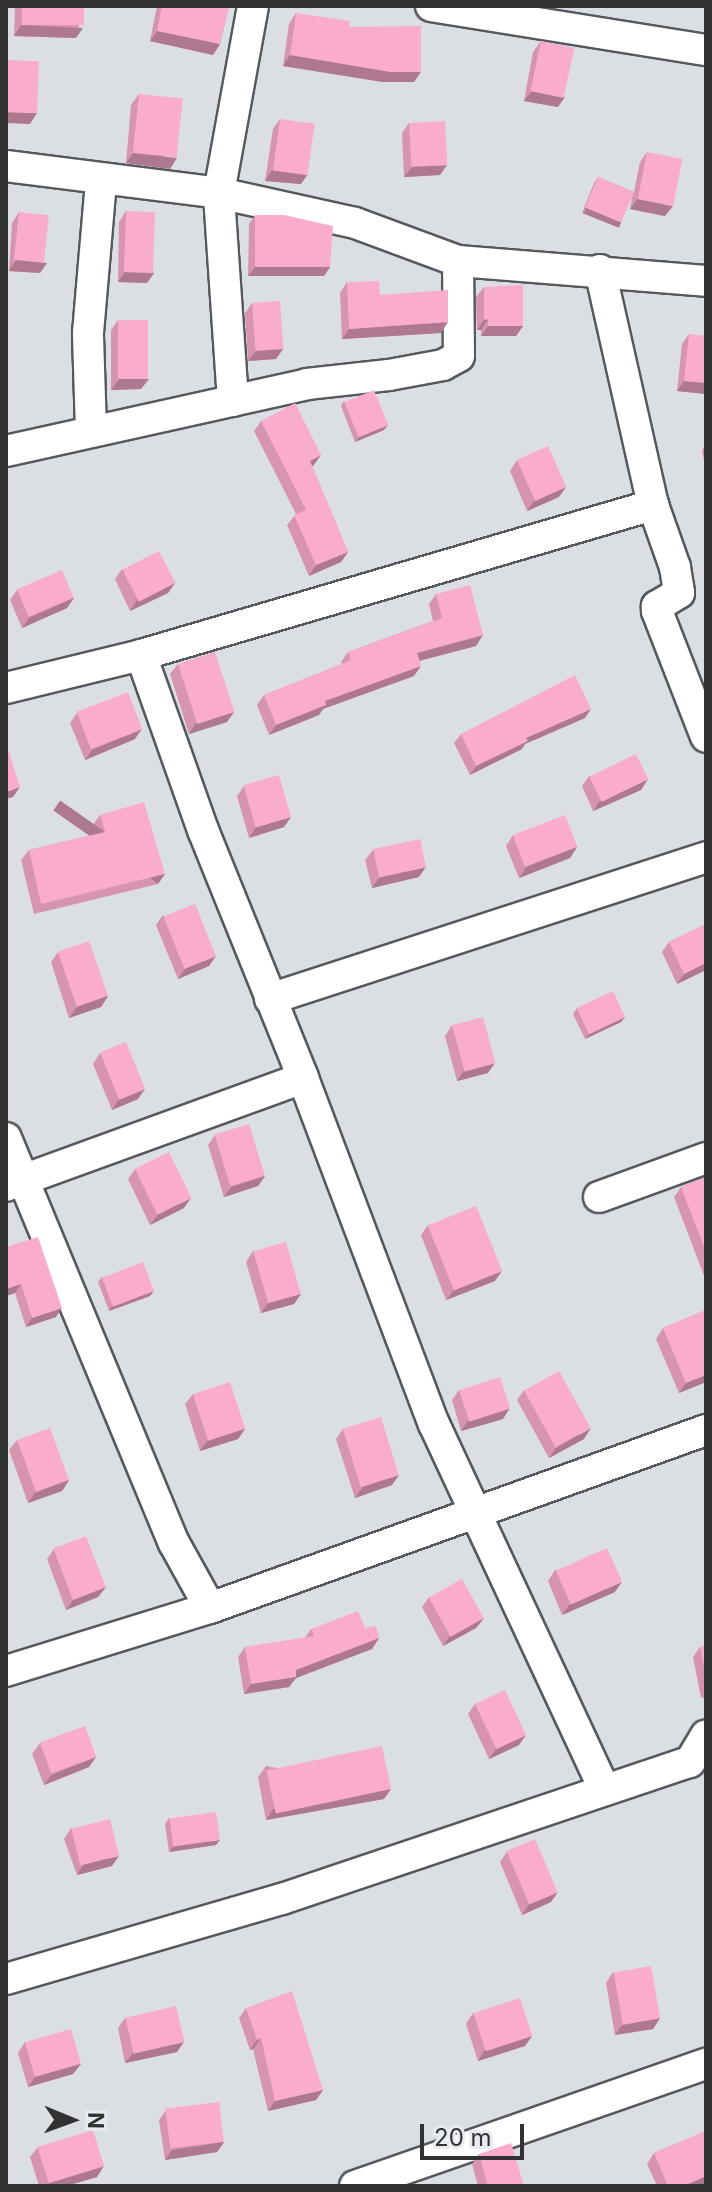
<!DOCTYPE html>
<style>
body{margin:0}
#map{position:relative;width:712px;height:2192px;overflow:hidden;background:#dbdfe4;font-family:Inter,sans-serif}
div>[style]{position:absolute}
.roads{filter:drop-shadow(2px 0 #55595d) drop-shadow(-2px 0 #55595d) drop-shadow(0 2px #55595d) drop-shadow(0 -2px #55595d)}
.street>*{height:30px;margin:-15px;padding:0 15px;transform-origin:15px;border-radius:15px;background:#fff}
.wall>*{inset:0;background:#d694af}
.shaded-wall>*{inset:0;background:#ae788f;transform-origin:0 0}
.building>*{inset:0;background:#f9accc;transform-origin:0 0}
span{translate:-50% -50%;white-space:nowrap;text-align:center;line-height:1.15;-webkit-text-stroke:8px #e8ecf1;paint-order:stroke}
.frame{position:absolute;inset:0;border:8px solid #313234;pointer-events:none}
.north{position:absolute;left:32px;top:2080px;width:80px;height:80px;-webkit-text-stroke:6px #e8ecf1;paint-order:stroke;rotate:91deg;font-size:22px;font-weight:700;line-height:32px;text-align:center;color:#313234}
.north::after{content:'';display:block;margin:auto;width:28px;height:36px;background:#313234;clip-path:polygon(50% 0,100% 100%,50% 72%,0 100%)}
.scale{position:absolute;left:420px;top:2124px;width:104px;height:36px;box-sizing:border-box;border:4px solid #313234;border-top:0;padding-left:10px;font-size:24px;line-height:28px;white-space:nowrap;color:#313234;-webkit-text-stroke:6px #e8ecf1;paint-order:stroke}
</style>
<div id="map">
<div class="roads">
<div class="street">
<i style="left:431px;top:6px;width:278px;rotate:9.1deg"></i>
<i style="left:6px;top:166px;width:215px;rotate:7.2deg"></i>
<i style="left:219px;top:193px;width:139px;rotate:12.4deg"></i>
<i style="left:355px;top:223px;width:110px;rotate:20.3deg"></i>
<i style="left:458px;top:261px;width:249px;rotate:4.6deg"></i>
<i style="left:600px;top:270px;width:241px;rotate:77.3deg"></i>
<i style="left:653px;top:505px;width:66px;rotate:70.5deg"></i>
<i style="left:675px;top:567px;width:26px;rotate:81deg"></i>
<i style="left:679px;top:593px;width:26px;rotate:149deg"></i>
<i style="left:657px;top:606px;width:5px;rotate:90deg"></i>
<i style="left:657px;top:611px;width:135px;rotate:68.7deg"></i>
<i style="left:233px;top:401px;width:208px;rotate:-93.9deg"></i>
<i style="left:219px;top:193px;width:190px;rotate:-79.7deg"></i>
<i style="left:91px;top:431px;width:98px;rotate:-91.8deg"></i>
<i style="left:88px;top:333px;width:153px;rotate:-85.1deg"></i>
<i style="left:6px;top:451px;width:308px;rotate:-12.5deg"></i>
<i style="left:307px;top:384px;width:82px;rotate:-6.3deg"></i>
<i style="left:389px;top:375px;width:55px;rotate:-10.5deg"></i>
<i style="left:443px;top:365px;width:18px;rotate:-29deg"></i>
<i style="left:459px;top:356px;width:95px;rotate:-90.6deg"></i>
<i style="left:141px;top:655px;width:186px;rotate:70.5deg"></i>
<i style="left:203px;top:830px;width:267px;rotate:68deg"></i>
<i style="left:303px;top:1078px;width:370px;rotate:69.3deg"></i>
<i style="left:434px;top:1424px;width:402px;rotate:65deg"></i>
<i style="left:6px;top:688px;width:139px;rotate:-13.7deg"></i>
<i style="left:141px;top:655px;width:534px;rotate:-16.33deg"></i>
<i style="left:270px;top:999px;width:459px;rotate:-18deg"></i>
<i style="left:6px;top:1138px;width:438px;rotate:67.5deg"></i>
<i style="left:174px;top:1543px;width:74px;rotate:61deg"></i>
<i style="left:6px;top:1186px;width:316px;rotate:-20deg"></i>
<i style="left:599px;top:1197px;width:114px;rotate:-20deg"></i>
<i style="left:6px;top:1671px;width:214px;rotate:-17.2deg"></i>
<i style="left:210px;top:1608px;width:527px;rotate:-19.74deg"></i>
<i style="left:6px;top:1979px;width:287px;rotate:-16.2deg"></i>
<i style="left:282px;top:1899px;width:430px;rotate:-18.6deg"></i>
<i style="left:690px;top:1762px;width:31px;rotate:-59deg"></i>
<i style="left:355px;top:2186px;width:372px;rotate:-19.2deg"></i>
</div>
</div>
<div class="wall">
<i style="clip-path:polygon(15px 6px,84px 6px,76px 38px,14px 36px)"></i>
<i style="clip-path:polygon(157px 6px,229px 6px,220px 44px,213px 55px,150px 41px)"></i>
<i style="clip-path:polygon(296px 13px,349px 27px,414px 82px,383px 82px,283px 66px,289px 24px)"></i>
<i style="clip-path:polygon(541px 41px,558px 107px,524px 101px,533px 52px)"></i>
<i style="clip-path:polygon(139px 94px,170px 169px,126px 163px,131px 105px)"></i>
<i style="clip-path:polygon(280px 119px,301px 184px,265px 181px,273px 129px)"></i>
<i style="clip-path:polygon(409px 123px,440px 175px,404px 177px,402px 133px)"></i>
<i style="clip-path:polygon(647px 152px,665px 216px,630px 209px,633px 193px,617px 227px,582px 213px,594px 183px,598px 177px,634px 192px,640px 162px)"></i>
<i style="clip-path:polygon(126px 211px,154px 273px,147px 283px,118px 282px,119px 222px)"></i>
<i style="clip-path:polygon(19px 212px,40px 273px,9px 271px,12px 223px)"></i>
<i style="clip-path:polygon(255px 215px,330px 267px,324px 276px,248px 276px,249px 224px)"></i>
<i style="clip-path:polygon(347px 282px,380px 295px,441px 333px,342px 339px,340px 293px)"></i>
<i style="clip-path:polygon(484px 287px,523px 326px,516px 336px,481px 336px,481px 330px,477px 330px,476px 297px)"></i>
<i style="clip-path:polygon(252px 303px,283px 349px,276px 359px,248px 361px,245px 313px)"></i>
<i style="clip-path:polygon(118px 320px,141px 389px,111px 390px,111px 330px)"></i>
<i style="clip-path:polygon(689px 334px,706px 394px,677px 391px,682px 344px)"></i>
<i style="clip-path:polygon(344px 401px,384px 430px,355px 442px,341px 406px)"></i>
<i style="clip-path:polygon(261px 421px,314px 465px,312px 466px,348px 552px,341px 562px,309px 576px,287px 525px,296px 514px,254px 431px)"></i>
<i style="clip-path:polygon(706px 444px,706px 471px,702px 450px)"></i>
<i style="clip-path:polygon(517px 460px,559px 497px,527px 511px,510px 471px)"></i>
<i style="clip-path:polygon(122px 569px,175px 583px,168px 593px,130px 611px,115px 579px)"></i>
<i style="clip-path:polygon(17px 590px,74px 598px,67px 608px,22px 628px,10px 600px)"></i>
<i style="clip-path:polygon(436px 594px,476px 646px,420px 661px,414px 676px,323px 709px,319px 715px,269px 735px,257px 705px,264px 695px,342px 664px,341px 662px,348px 652px,433px 621px,429px 604px)"></i>
<i style="clip-path:polygon(178px 664px,234px 712px,227px 722px,189px 734px,170px 674px)"></i>
<i style="clip-path:polygon(77px 713px,135px 739px,85px 760px,70px 723px)"></i>
<i style="clip-path:polygon(585px 718px,525px 744px,522px 749px,470px 775px,454px 743px,461px 734px)"></i>
<i style="clip-path:polygon(589px 776px,648px 779px,641px 790px,593px 811px,582px 786px)"></i>
<i style="clip-path:polygon(244px 786px,291px 817px,284px 827px,249px 838px,237px 796px)"></i>
<i style="clip-path:polygon(100px 815px,165px 874px,158px 884px,34px 914px,21px 860px,29px 850px,96px 834px,93px 825px)"></i>
<i style="clip-path:polygon(513px 835px,577px 847px,570px 858px,519px 878px,506px 846px)"></i>
<i style="clip-path:polygon(373px 850px,419px 877px,372px 888px,365px 860px)"></i>
<i style="clip-path:polygon(163px 915px,209px 966px,178px 979px,156px 925px)"></i>
<i style="clip-path:polygon(706px 924px,706px 970px,677px 984px,662px 952px,669px 942px)"></i>
<i style="clip-path:polygon(58px 952px,108px 996px,101px 1007px,69px 1018px,51px 962px)"></i>
<i style="clip-path:polygon(577px 1008px,625px 1017px,621px 1022px,585px 1039px,573px 1014px)"></i>
<i style="clip-path:polygon(452px 1025px,488px 1073px,457px 1081px,445px 1036px)"></i>
<i style="clip-path:polygon(100px 1053px,138px 1099px,112px 1110px,93px 1064px)"></i>
<i style="clip-path:polygon(215px 1135px,265px 1176px,258px 1186px,224px 1197px,208px 1145px)"></i>
<i style="clip-path:polygon(135px 1169px,184px 1208px,150px 1225px,128px 1179px)"></i>
<i style="clip-path:polygon(706px 1177px,706px 1281px,674px 1197px,681px 1187px)"></i>
<i style="clip-path:polygon(428px 1225px,495px 1281px,446px 1300px,421px 1235px)"></i>
<i style="clip-path:polygon(6px 1247px,56px 1317px,26px 1327px,15px 1293px,6px 1296px)"></i>
<i style="clip-path:polygon(253px 1251px,301px 1294px,294px 1304px,261px 1313px,246px 1262px)"></i>
<i style="clip-path:polygon(102px 1277px,150px 1296px,109px 1311px,98px 1282px)"></i>
<i style="clip-path:polygon(706px 1310px,706px 1382px,679px 1393px,656px 1339px,663px 1328px)"></i>
<i style="clip-path:polygon(459px 1390px,503px 1419px,461px 1431px,452px 1400px)"></i>
<i style="clip-path:polygon(524px 1390px,584px 1439px,549px 1458px,517px 1400px)"></i>
<i style="clip-path:polygon(193px 1394px,245px 1429px,238px 1439px,200px 1451px,185px 1404px)"></i>
<i style="clip-path:polygon(343px 1429px,399px 1475px,392px 1485px,355px 1498px,336px 1439px)"></i>
<i style="clip-path:polygon(17px 1440px,69px 1480px,62px 1491px,28px 1503px,9px 1450px)"></i>
<i style="clip-path:polygon(54px 1549px,106px 1587px,98px 1597px,66px 1610px,47px 1559px)"></i>
<i style="clip-path:polygon(555px 1570px,615px 1592px,562px 1615px,548px 1581px)"></i>
<i style="clip-path:polygon(429px 1597px,484px 1618px,476px 1628px,443px 1646px,422px 1607px)"></i>
<i style="clip-path:polygon(365px 1628px,379px 1638px,372px 1649px,296px 1678px,289px 1687px,244px 1694px,238px 1657px,245px 1647px,305px 1638px,311px 1629px)"></i>
<i style="clip-path:polygon(706px 1646px,706px 1697px,701px 1698px,693px 1657px,700px 1647px)"></i>
<i style="clip-path:polygon(475px 1704px,519px 1745px,489px 1759px,468px 1714px)"></i>
<i style="clip-path:polygon(40px 1743px,96px 1757px,89px 1767px,44px 1785px,32px 1754px)"></i>
<i style="clip-path:polygon(266px 1766px,391px 1789px,384px 1799px,266px 1820px,258px 1777px)"></i>
<i style="clip-path:polygon(169px 1818px,216px 1845px,169px 1852px,165px 1824px)"></i>
<i style="clip-path:polygon(71px 1828px,112px 1866px,77px 1875px,64px 1839px)"></i>
<i style="clip-path:polygon(507px 1852px,551px 1902px,522px 1915px,500px 1862px)"></i>
<i style="clip-path:polygon(613px 1972px,660px 2018px,653px 2029px,615px 2035px,606px 1983px)"></i>
<i style="clip-path:polygon(246px 2008px,323px 2090px,316px 2100px,268px 2111px,253px 2049px,250px 2050px,239px 2018px)"></i>
<i style="clip-path:polygon(473px 2013px,532px 2036px,525px 2046px,478px 2061px,466px 2024px)"></i>
<i style="clip-path:polygon(125px 2018px,177px 2052px,125px 2063px,118px 2028px)"></i>
<i style="clip-path:polygon(25px 2042px,81px 2064px,73px 2074px,28px 2087px,18px 2053px)"></i>
<i style="clip-path:polygon(166px 2110px,224px 2142px,217px 2152px,165px 2160px,159px 2120px)"></i>
<i style="clip-path:polygon(706px 2131px,706px 2184px,700px 2186px,657px 2186px,647px 2164px,654px 2153px)"></i>
<i style="clip-path:polygon(38px 2147px,97px 2177px,66px 2186px,39px 2186px,30px 2157px)"></i>
<i style="clip-path:polygon(479px 2154px,524px 2186px,478px 2186px,472px 2164px)"></i>
</div>
<div class="shaded-wall">
<i style="clip-path:polygon(21px 25px,83px 28px,76px 38px,14px 36px)"></i>
<i style="clip-path:polygon(157px 31px,220px 44px,213px 55px,150px 41px)"></i>
<i style="clip-path:polygon(290px 55px,421px 72px,414px 82px,383px 82px,283px 66px)"></i>
<i style="clip-path:polygon(532px 91px,565px 97px,558px 107px,524px 101px)"></i>
<i style="clip-path:polygon(6px 112px,37px 113px,30px 124px,6px 123px)"></i>
<i style="clip-path:polygon(133px 153px,177px 158px,170px 169px,126px 163px)"></i>
<i style="clip-path:polygon(447px 165px,440px 175px,404px 177px,412px 167px)"></i>
<i style="clip-path:polygon(272px 170px,308px 174px,301px 184px,265px 181px)"></i>
<i style="clip-path:polygon(637px 199px,673px 206px,665px 216px,630px 209px)"></i>
<i style="left:586px;top:208px;width:38px;height:6px;rotate:22deg"></i>
<i style="clip-path:polygon(16px 260px,47px 263px,40px 273px,9px 271px)"></i>
<i style="clip-path:polygon(255px 267px,330px 267px,324px 276px,248px 276px)"></i>
<i style="clip-path:polygon(125px 272px,154px 273px,147px 283px,118px 282px)"></i>
<i style="clip-path:polygon(488px 319px,481px 330px,477px 330px,484px 320px)"></i>
<i style="clip-path:polygon(448px 322px,441px 333px,342px 339px,349px 329px)"></i>
<i style="clip-path:polygon(488px 326px,523px 326px,516px 336px,481px 336px)"></i>
<i style="clip-path:polygon(283px 349px,276px 359px,248px 361px,256px 351px)"></i>
<i style="clip-path:polygon(119px 379px,149px 379px,141px 389px,111px 390px)"></i>
<i style="clip-path:polygon(684px 381px,706px 383px,706px 394px,677px 391px)"></i>
<i style="clip-path:polygon(388px 425px,384px 430px,355px 442px,359px 437px)"></i>
<i style="clip-path:polygon(321px 455px,314px 465px,303px 471px,310px 461px)"></i>
<i style="clip-path:polygon(566px 487px,559px 497px,527px 511px,534px 501px)"></i>
<i style="clip-path:polygon(348px 552px,341px 562px,309px 576px,316px 565px)"></i>
<i style="clip-path:polygon(175px 583px,168px 593px,130px 611px,137px 600px)"></i>
<i style="clip-path:polygon(74px 598px,67px 608px,22px 628px,29px 618px)"></i>
<i style="clip-path:polygon(483px 635px,476px 646px,410px 663px,417px 653px)"></i>
<i style="clip-path:polygon(421px 666px,414px 676px,323px 709px,319px 715px,269px 735px,276px 725px,325px 701px)"></i>
<i style="clip-path:polygon(591px 709px,585px 718px,525px 744px,522px 749px,470px 775px,476px 766px,526px 738px)"></i>
<i style="clip-path:polygon(234px 712px,227px 722px,189px 734px,196px 723px)"></i>
<i style="clip-path:polygon(142px 729px,135px 739px,85px 760px,92px 750px)"></i>
<i style="clip-path:polygon(648px 779px,641px 790px,593px 811px,600px 801px)"></i>
<i style="clip-path:polygon(20px 787px,13px 797px,6px 799px,6px 792px)"></i>
<i style="clip-path:polygon(291px 817px,284px 827px,249px 838px,256px 827px)"></i>
<i style="clip-path:polygon(577px 847px,570px 858px,519px 878px,526px 867px)"></i>
<i style="clip-path:polygon(426px 867px,419px 877px,372px 888px,379px 878px)"></i>
<i style="left:165px;top:874px;width:12px;height:128px;rotate:125deg"></i>
<i style="clip-path:polygon(216px 956px,209px 966px,178px 979px,185px 969px)"></i>
<i style="clip-path:polygon(706px 963px,706px 970px,677px 984px,684px 974px)"></i>
<i style="clip-path:polygon(108px 996px,101px 1007px,69px 1018px,77px 1007px)"></i>
<i style="clip-path:polygon(625px 1017px,621px 1022px,585px 1039px,589px 1034px)"></i>
<i style="clip-path:polygon(495px 1063px,488px 1073px,457px 1081px,464px 1071px)"></i>
<i style="clip-path:polygon(145px 1089px,138px 1099px,112px 1110px,119px 1099px)"></i>
<i style="clip-path:polygon(265px 1176px,258px 1186px,224px 1197px,231px 1187px)"></i>
<i style="clip-path:polygon(191px 1198px,184px 1208px,150px 1225px,158px 1215px)"></i>
<i style="clip-path:polygon(502px 1271px,495px 1281px,446px 1300px,454px 1290px)"></i>
<i style="clip-path:polygon(21px 1284px,15px 1293px,6px 1296px,6px 1289px)"></i>
<i style="clip-path:polygon(154px 1291px,150px 1296px,109px 1311px,112px 1306px)"></i>
<i style="clip-path:polygon(301px 1294px,294px 1304px,261px 1313px,268px 1303px)"></i>
<i style="clip-path:polygon(62px 1308px,56px 1317px,26px 1327px,32px 1318px)"></i>
<i style="clip-path:polygon(706px 1375px,706px 1382px,679px 1393px,686px 1383px)"></i>
<i style="clip-path:polygon(510px 1408px,503px 1419px,461px 1431px,468px 1421px)"></i>
<i style="clip-path:polygon(591px 1428px,584px 1439px,549px 1458px,556px 1448px)"></i>
<i style="clip-path:polygon(245px 1429px,238px 1439px,200px 1451px,207px 1441px)"></i>
<i style="clip-path:polygon(399px 1475px,392px 1485px,355px 1498px,363px 1487px)"></i>
<i style="clip-path:polygon(69px 1480px,62px 1491px,28px 1503px,35px 1493px)"></i>
<i style="clip-path:polygon(622px 1582px,615px 1592px,562px 1615px,569px 1605px)"></i>
<i style="clip-path:polygon(106px 1587px,98px 1597px,66px 1610px,73px 1600px)"></i>
<i style="clip-path:polygon(484px 1618px,476px 1628px,443px 1646px,450px 1636px)"></i>
<i style="clip-path:polygon(379px 1638px,372px 1649px,296px 1678px,289px 1687px,244px 1694px,251px 1684px,296px 1670px)"></i>
<i style="clip-path:polygon(526px 1735px,519px 1745px,489px 1759px,496px 1749px)"></i>
<i style="clip-path:polygon(96px 1757px,89px 1767px,44px 1785px,51px 1775px)"></i>
<i style="clip-path:polygon(391px 1789px,384px 1799px,266px 1820px,273px 1809px)"></i>
<i style="clip-path:polygon(220px 1840px,216px 1845px,169px 1852px,173px 1847px)"></i>
<i style="clip-path:polygon(119px 1856px,112px 1866px,77px 1875px,84px 1864px)"></i>
<i style="clip-path:polygon(558px 1892px,551px 1902px,522px 1915px,529px 1904px)"></i>
<i style="clip-path:polygon(660px 2018px,653px 2029px,615px 2035px,622px 2025px)"></i>
<i style="clip-path:polygon(532px 2036px,525px 2046px,478px 2061px,485px 2050px)"></i>
<i style="clip-path:polygon(261px 2038px,253px 2049px,250px 2050px,257px 2040px)"></i>
<i style="clip-path:polygon(184px 2042px,177px 2052px,125px 2063px,133px 2053px)"></i>
<i style="clip-path:polygon(81px 2064px,73px 2074px,28px 2087px,35px 2077px)"></i>
<i style="clip-path:polygon(323px 2090px,316px 2100px,268px 2111px,275px 2101px)"></i>
<i style="clip-path:polygon(224px 2142px,217px 2152px,165px 2160px,172px 2150px)"></i>
<i style="clip-path:polygon(104px 2166px,97px 2177px,66px 2186px,47px 2186px,49px 2183px)"></i>
<i style="clip-path:polygon(706px 2176px,706px 2184px,700px 2186px,684px 2186px)"></i>
</div>
<div class="building">
<i style="left:22px;top:6px;width:62px;height:19px"></i>
<i style="clip-path:polygon(162px 6px,229px 6px,220px 44px,157px 31px)"></i>
<i style="clip-path:polygon(296px 13px,350px 21px,349px 27px,421px 26px,421px 72px,390px 72px,290px 55px)"></i>
<i style="left:541px;top:41px;width:34px;height:51px;rotate:12deg"></i>
<i style="left:6px;top:60px;width:33px;height:52px;rotate:2deg"></i>
<i style="left:139px;top:94px;width:44px;height:59px;rotate:6deg"></i>
<i style="left:280px;top:119px;width:35px;height:52px;rotate:8deg"></i>
<i style="left:445px;top:121px;width:44px;height:36px;rotate:87deg"></i>
<i style="left:647px;top:152px;width:36px;height:48px;rotate:11deg"></i>
<i style="left:598px;top:177px;width:39px;height:33px;rotate:23deg"></i>
<i style="left:126px;top:211px;width:29px;height:61px;rotate:2deg"></i>
<i style="left:19px;top:212px;width:30px;height:48px;rotate:6deg"></i>
<i style="clip-path:polygon(255px 215px,284px 215px,333px 226px,330px 267px,255px 267px)"></i>
<i style="clip-path:polygon(379px 281px,380px 295px,448px 290px,448px 322px,349px 329px,347px 282px)"></i>
<i style="clip-path:polygon(523px 285px,523px 326px,488px 326px,488px 319px,484px 320px,484px 287px)"></i>
<i style="left:280px;top:301px;width:48px;height:28px;rotate:86deg"></i>
<i style="left:118px;top:320px;width:30px;height:59px"></i>
<i style="clip-path:polygon(689px 334px,706px 336px,706px 383px,684px 381px)"></i>
<i style="left:374px;top:390px;width:38px;height:32px;rotate:68deg"></i>
<i style="clip-path:polygon(295px 403px,321px 455px,310px 461px,348px 552px,316px 565px,294px 515px,306px 510px,261px 421px)"></i>
<i style="left:548px;top:446px;width:45px;height:34px;rotate:66deg"></i>
<i style="left:159px;top:551px;width:36px;height:41px;rotate:63deg"></i>
<i style="left:62px;top:570px;width:30px;height:49px;rotate:67deg"></i>
<i style="clip-path:polygon(470px 585px,483px 635px,417px 653px,421px 666px,325px 701px,326px 705px,276px 725px,264px 695px,351px 660px,348px 652px,442px 618px,436px 594px)"></i>
<i style="left:215px;top:652px;width:63px;height:39px;rotate:72deg"></i>
<i style="clip-path:polygon(575px 675px,591px 709px,526px 738px,528px 741px,476px 766px,461px 734px)"></i>
<i style="left:128px;top:692px;width:40px;height:55px;rotate:69deg"></i>
<i style="clip-path:polygon(6px 743px,20px 787px,6px 792px)"></i>
<i style="left:636px;top:754px;width:28px;height:52px;rotate:64deg"></i>
<i style="left:279px;top:775px;width:44px;height:37px;rotate:74deg"></i>
<i style="clip-path:polygon(144px 802px,165px 874px,41px 904px,29px 850px,105px 832px,100px 815px)"></i>
<i style="left:565px;top:815px;width:34px;height:56px;rotate:69deg"></i>
<i style="left:420px;top:839px;width:29px;height:48px;rotate:78deg"></i>
<i style="left:195px;top:904px;width:56px;height:34px;rotate:68deg"></i>
<i style="clip-path:polygon(706px 924px,706px 963px,684px 974px,669px 942px)"></i>
<i style="left:89px;top:941px;width:58px;height:33px;rotate:71deg"></i>
<i style="left:613px;top:991px;width:29px;height:40px;rotate:65deg"></i>
<i style="left:483px;top:1017px;width:48px;height:32px;rotate:75deg"></i>
<i style="left:126px;top:1042px;width:51px;height:28px;rotate:68deg"></i>
<i style="left:249px;top:1124px;width:54px;height:36px;rotate:73deg"></i>
<i style="left:169px;top:1152px;width:51px;height:38px;rotate:64deg"></i>
<i style="clip-path:polygon(706px 1177px,706px 1252px,681px 1187px)"></i>
<i style="left:476px;top:1206px;width:70px;height:52px;rotate:68deg"></i>
<i style="clip-path:polygon(38px 1237px,62px 1308px,32px 1318px,21px 1284px,6px 1289px,6px 1247px)"></i>
<i style="left:286px;top:1242px;width:54px;height:34px;rotate:74deg"></i>
<i style="left:143px;top:1262px;width:31px;height:44px;rotate:69deg"></i>
<i style="clip-path:polygon(706px 1310px,706px 1375px,686px 1383px,663px 1328px)"></i>
<i style="left:559px;top:1371px;width:65px;height:40px;rotate:61deg"></i>
<i style="left:500px;top:1377px;width:33px;height:43px;rotate:72deg"></i>
<i style="left:230px;top:1382px;width:49px;height:39px;rotate:72deg"></i>
<i style="left:381px;top:1417px;width:61px;height:40px;rotate:73deg"></i>
<i style="left:50px;top:1428px;width:55px;height:35px;rotate:70deg"></i>
<i style="left:86px;top:1536px;width:55px;height:35px;rotate:69deg"></i>
<i style="left:607px;top:1548px;width:37px;height:56px;rotate:66deg"></i>
<i style="left:462px;top:1579px;width:45px;height:38px;rotate:61deg"></i>
<i style="clip-path:polygon(358px 1611px,365px 1628px,376px 1626px,379px 1638px,296px 1670px,296px 1677px,251px 1684px,245px 1647px,314px 1636px,311px 1629px)"></i>
<i style="clip-path:polygon(706px 1646px,706px 1677px,700px 1647px)"></i>
<i style="left:505px;top:1690px;width:50px;height:33px;rotate:65deg"></i>
<i style="left:85px;top:1726px;width:33px;height:48px;rotate:70deg"></i>
<i style="left:382px;top:1746px;width:44px;height:118px;rotate:78deg"></i>
<i style="left:216px;top:1812px;width:28px;height:47px;rotate:82deg"></i>
<i style="left:110px;top:1819px;width:38px;height:40px;rotate:76deg"></i>
<i style="left:535px;top:1839px;width:58px;height:31px;rotate:67deg"></i>
<i style="left:651px;top:1966px;width:53px;height:38px;rotate:80deg"></i>
<i style="clip-path:polygon(292px 1991px,323px 2090px,275px 2101px,261px 2038px,257px 2040px,246px 2008px)"></i>
<i style="left:520px;top:1998px;width:40px;height:49px;rotate:72deg"></i>
<i style="left:176px;top:2006px;width:37px;height:52px;rotate:77deg"></i>
<i style="left:71px;top:2029px;width:36px;height:48px;rotate:74deg"></i>
<i style="left:219px;top:2102px;width:40px;height:54px;rotate:83deg"></i>
<i style="left:93px;top:2130px;width:38px;height:58px;rotate:73deg"></i>
<i style="clip-path:polygon(706px 2131px,706px 2176px,684px 2186px,668px 2186px,654px 2153px)"></i>
<i style="clip-path:polygon(511px 2143px,524px 2186px,488px 2186px,479px 2154px)"></i>
</div>
<div class="frame"></div>
<div class="north">N</div>
<div class="scale">20 m</div>
</div>
